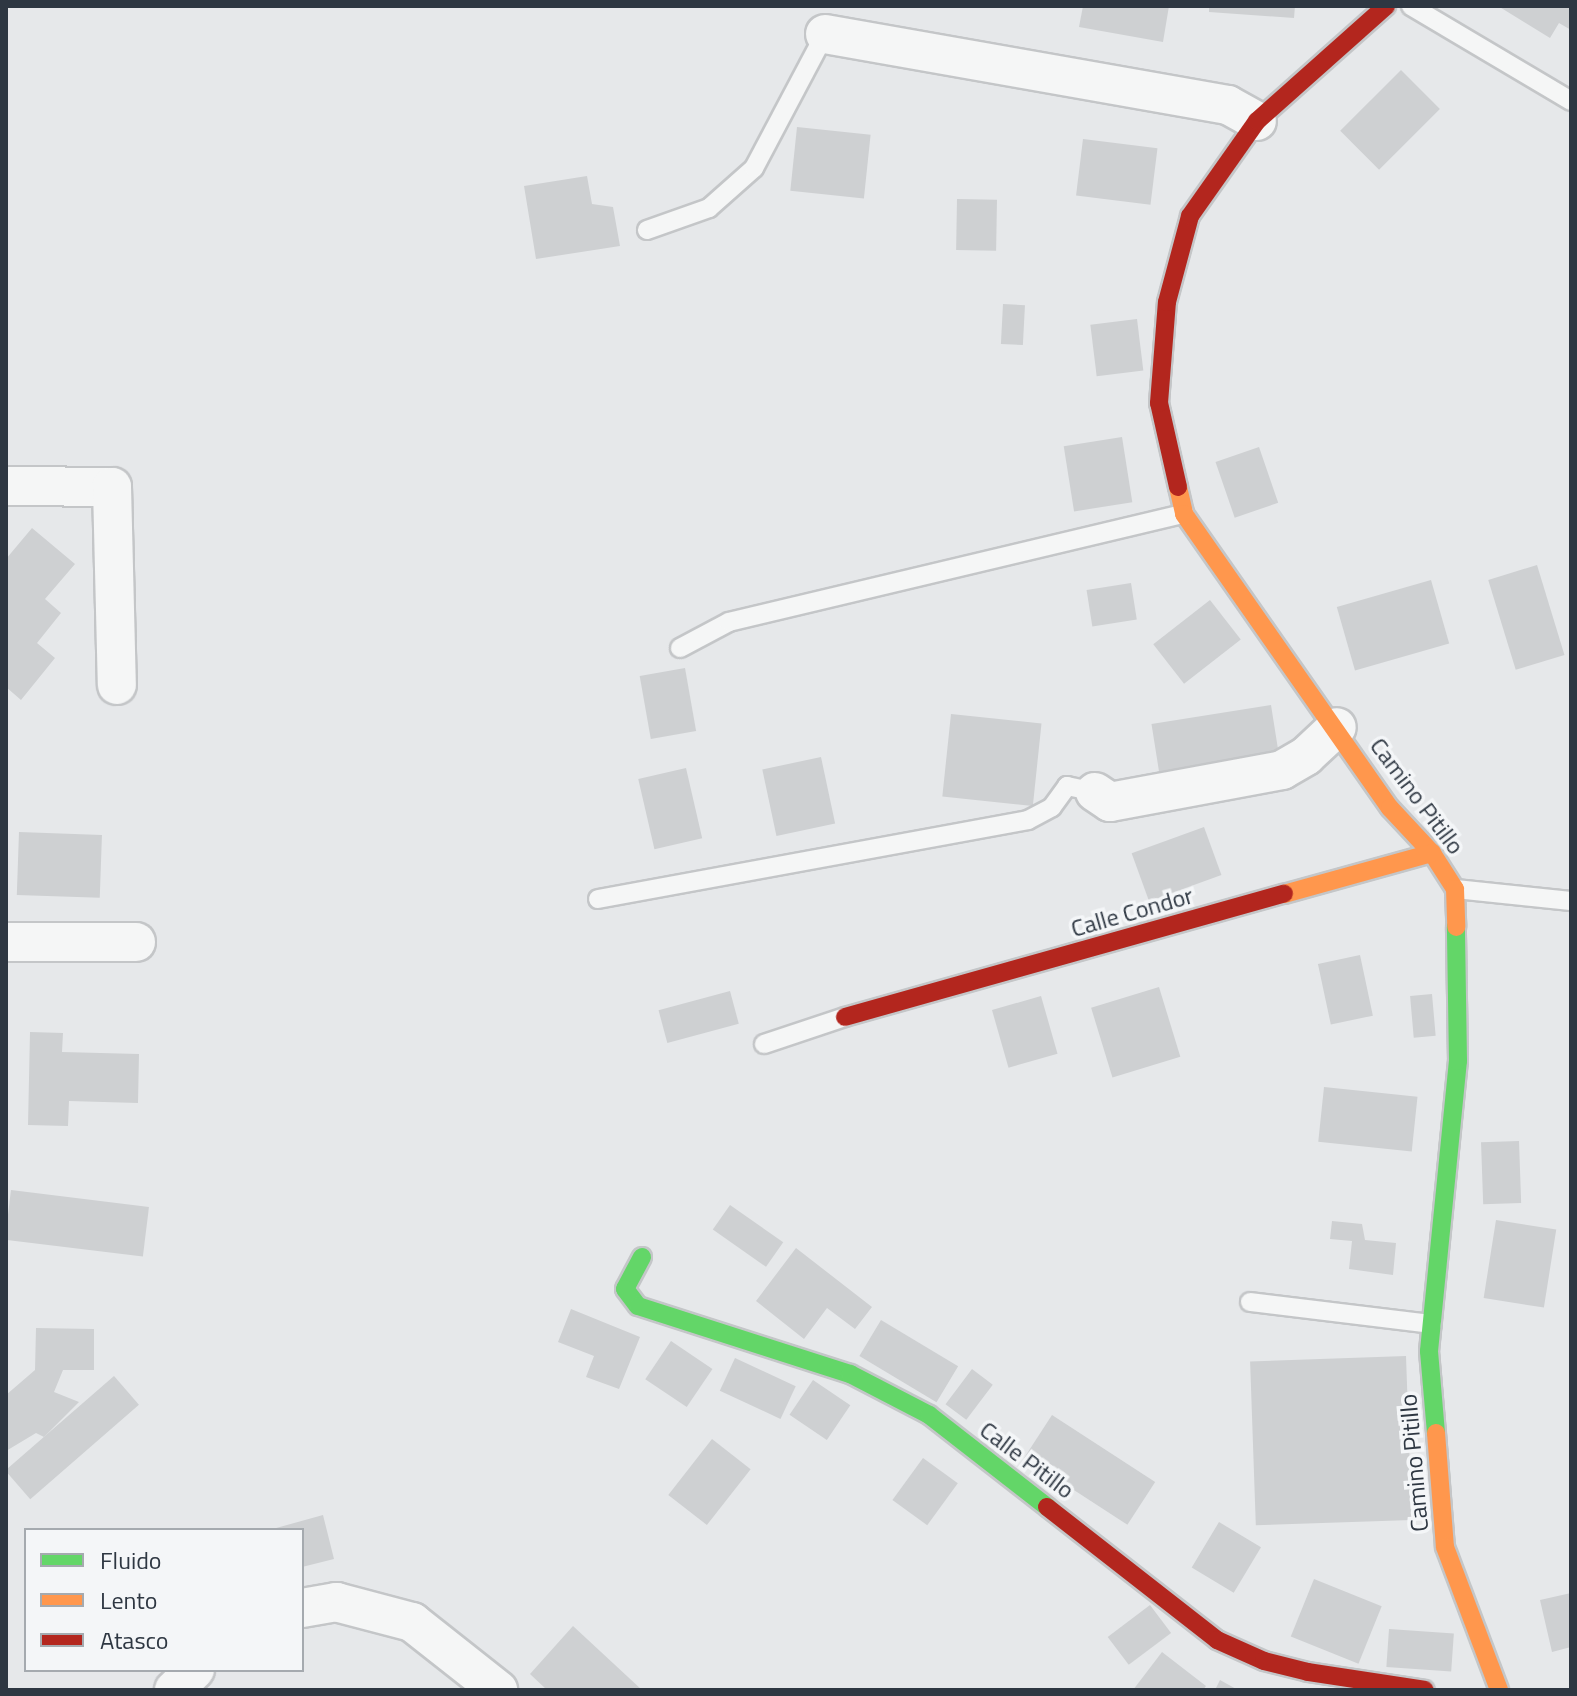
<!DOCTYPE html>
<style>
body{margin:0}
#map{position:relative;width:1577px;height:1696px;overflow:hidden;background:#e6e8ea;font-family:"Titillium Web",sans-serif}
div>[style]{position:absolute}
.building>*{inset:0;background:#ced0d2;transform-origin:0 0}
.roads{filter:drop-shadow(2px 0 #c4c6c8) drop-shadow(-2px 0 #c4c6c8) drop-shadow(0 2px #c4c6c8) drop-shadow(0 -2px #c4c6c8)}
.lane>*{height:18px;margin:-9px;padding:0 9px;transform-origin:9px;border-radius:9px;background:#f5f6f6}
.street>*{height:38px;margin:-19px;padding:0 19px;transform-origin:19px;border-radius:19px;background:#f5f6f6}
.fast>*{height:18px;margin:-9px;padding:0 9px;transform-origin:9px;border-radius:9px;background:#63d668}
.slow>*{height:18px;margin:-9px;padding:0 9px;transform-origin:9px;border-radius:9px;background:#ff974d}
.jam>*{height:18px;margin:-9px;padding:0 9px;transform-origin:9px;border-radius:9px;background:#b3261e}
span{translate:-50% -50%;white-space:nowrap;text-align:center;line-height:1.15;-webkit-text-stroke:7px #f4f6f8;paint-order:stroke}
.street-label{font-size:24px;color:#2e3742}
.frame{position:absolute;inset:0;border:8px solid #2e3742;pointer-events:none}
.legend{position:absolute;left:24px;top:1528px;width:280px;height:144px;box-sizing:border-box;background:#f4f6f8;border:2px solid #a5aaaf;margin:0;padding:10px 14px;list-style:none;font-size:24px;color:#2e3742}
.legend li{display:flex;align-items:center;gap:16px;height:40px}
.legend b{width:40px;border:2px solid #a5aaaf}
</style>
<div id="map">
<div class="building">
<i style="clip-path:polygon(1083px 6px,1169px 6px,1163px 42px,1079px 27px)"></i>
<i style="clip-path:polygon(1209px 6px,1295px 6px,1294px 18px,1209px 12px)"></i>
<i style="clip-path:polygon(1498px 6px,1571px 6px,1571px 30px,1559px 23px,1550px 38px)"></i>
<i style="left:1401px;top:70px;width:55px;height:86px;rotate:45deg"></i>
<i style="left:797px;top:127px;width:74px;height:64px;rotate:6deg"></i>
<i style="left:1083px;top:139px;width:75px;height:57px;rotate:7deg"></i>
<i style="clip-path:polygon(587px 176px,592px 204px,613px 207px,620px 246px,536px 259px,524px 186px)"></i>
<i style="left:957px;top:199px;width:40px;height:51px;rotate:1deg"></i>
<i style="left:1003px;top:304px;width:22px;height:40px;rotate:3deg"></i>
<i style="left:1137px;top:319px;width:52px;height:47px;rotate:83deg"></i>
<i style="left:1122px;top:437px;width:66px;height:59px;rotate:81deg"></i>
<i style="left:1259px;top:447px;width:59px;height:46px;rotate:71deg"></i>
<i style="clip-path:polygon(32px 528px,75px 564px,45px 599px,61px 613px,37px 643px,55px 658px,21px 700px,6px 687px,6px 559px)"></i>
<i style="left:1537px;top:565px;width:94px;height:51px;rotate:73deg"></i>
<i style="left:1431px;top:580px;width:66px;height:98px;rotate:74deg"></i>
<i style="left:1131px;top:583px;width:37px;height:45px;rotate:81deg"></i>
<i style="left:1210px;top:600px;width:50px;height:72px;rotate:52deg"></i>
<i style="left:685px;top:668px;width:64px;height:46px;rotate:80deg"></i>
<i style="left:1271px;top:705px;width:55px;height:121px;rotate:81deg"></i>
<i style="left:951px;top:714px;width:91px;height:83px;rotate:6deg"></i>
<i style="left:821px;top:757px;width:68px;height:60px;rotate:78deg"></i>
<i style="left:686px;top:768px;width:72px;height:49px;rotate:77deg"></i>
<i style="left:1204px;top:827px;width:51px;height:77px;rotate:70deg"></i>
<i style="left:19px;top:832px;width:83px;height:63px;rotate:2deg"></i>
<i style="left:1360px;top:955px;width:62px;height:43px;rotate:78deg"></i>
<i style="left:1159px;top:987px;width:73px;height:71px;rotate:73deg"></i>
<i style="left:730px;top:991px;width:34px;height:74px;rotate:75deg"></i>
<i style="left:1432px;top:994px;width:42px;height:22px;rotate:85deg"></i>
<i style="left:1041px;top:996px;width:60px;height:51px;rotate:74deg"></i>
<i style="clip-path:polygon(30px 1032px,63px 1033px,62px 1052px,139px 1054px,138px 1103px,69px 1101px,68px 1126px,28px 1125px)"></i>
<i style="left:1324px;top:1087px;width:94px;height:55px;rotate:6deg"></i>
<i style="left:1519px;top:1141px;width:62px;height:38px;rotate:88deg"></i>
<i style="left:11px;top:1190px;width:139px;height:50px;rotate:7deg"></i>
<i style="left:730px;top:1205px;width:65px;height:30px;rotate:35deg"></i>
<i style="left:1496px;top:1220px;width:61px;height:79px;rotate:9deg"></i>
<i style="clip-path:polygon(1332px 1221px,1362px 1224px,1365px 1240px,1396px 1243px,1393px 1275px,1349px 1269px,1352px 1241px,1330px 1239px)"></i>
<i style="clip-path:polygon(796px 1248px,872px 1307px,855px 1329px,827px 1308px,804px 1339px,756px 1301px)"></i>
<i style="clip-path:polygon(571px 1309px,640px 1337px,619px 1389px,586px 1377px,594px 1356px,558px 1342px)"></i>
<i style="left:881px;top:1320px;width:90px;height:42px;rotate:31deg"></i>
<i style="clip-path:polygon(36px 1328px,94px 1329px,94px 1370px,63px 1370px,54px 1392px,79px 1402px,44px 1437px,36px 1433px,6px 1451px,6px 1395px,35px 1370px)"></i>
<i style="left:671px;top:1341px;width:50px;height:46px;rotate:34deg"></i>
<i style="left:1406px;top:1356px;width:164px;height:156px;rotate:88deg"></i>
<i style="left:735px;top:1358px;width:67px;height:36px;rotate:25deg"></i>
<i style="left:972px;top:1369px;width:26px;height:44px;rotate:37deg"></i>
<i style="left:114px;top:1376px;width:38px;height:144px;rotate:49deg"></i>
<i style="left:813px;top:1380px;width:45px;height:42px;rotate:34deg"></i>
<i style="left:1052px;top:1415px;width:123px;height:51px;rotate:33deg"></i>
<i style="left:712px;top:1439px;width:49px;height:71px;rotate:38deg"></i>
<i style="left:923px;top:1458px;width:43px;height:52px;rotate:36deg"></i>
<i style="clip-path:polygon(323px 1515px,334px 1559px,302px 1567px,302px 1530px,269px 1530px)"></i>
<i style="left:1219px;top:1522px;width:49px;height:53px;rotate:31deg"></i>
<i style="left:1314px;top:1579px;width:73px;height:62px;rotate:22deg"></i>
<i style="clip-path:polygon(1571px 1593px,1571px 1647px,1552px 1652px,1540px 1600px)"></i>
<i style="left:1150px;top:1605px;width:35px;height:53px;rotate:53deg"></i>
<i style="clip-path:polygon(573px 1626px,642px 1690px,547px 1690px,530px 1674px)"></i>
<i style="left:1389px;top:1629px;width:65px;height:38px;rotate:4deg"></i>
<i style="clip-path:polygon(1162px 1652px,1206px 1686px,1203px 1690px,1133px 1690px)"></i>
<i style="clip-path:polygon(1220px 1680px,1238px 1690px,1215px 1690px)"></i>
</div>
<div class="roads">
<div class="lane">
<i style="left:1411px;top:6px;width:186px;rotate:30.7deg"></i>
<i style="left:647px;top:230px;width:66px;rotate:-19.5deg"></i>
<i style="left:709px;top:208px;width:60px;rotate:-41.6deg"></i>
<i style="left:754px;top:168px;width:152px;rotate:-62.1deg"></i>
<i style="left:680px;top:648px;width:55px;rotate:-28deg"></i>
<i style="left:729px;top:622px;width:468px;rotate:-13.4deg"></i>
<i style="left:1455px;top:889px;width:117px;rotate:5.9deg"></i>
<i style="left:598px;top:899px;width:437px;rotate:-10.4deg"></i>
<i style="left:1028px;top:820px;width:27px;rotate:-28deg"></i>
<i style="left:1052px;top:807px;width:26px;rotate:-54deg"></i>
<i style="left:1067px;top:786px;width:29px;rotate:12deg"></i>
<i style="left:764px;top:1044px;width:85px;rotate:-18.4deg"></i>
<i style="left:1250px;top:1302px;width:183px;rotate:6.9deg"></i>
</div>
<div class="street">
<i style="left:825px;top:34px;width:409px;rotate:10deg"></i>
<i style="left:1228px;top:105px;width:33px;rotate:29deg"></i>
<i style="left:6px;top:486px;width:106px;rotate:0.5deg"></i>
<i style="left:112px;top:487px;width:198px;rotate:88.6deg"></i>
<i style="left:1095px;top:792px;width:18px;rotate:34deg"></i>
<i style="left:1110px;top:802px;width:175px;rotate:-10.5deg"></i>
<i style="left:1282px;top:770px;width:28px;rotate:-30deg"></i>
<i style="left:1306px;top:756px;width:42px;rotate:-43.1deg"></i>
<i style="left:6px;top:942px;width:130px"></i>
<i style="left:302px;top:1608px;width:35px;rotate:-10deg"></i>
<i style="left:336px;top:1602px;width:79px;rotate:14.7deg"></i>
<i style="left:412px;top:1622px;width:110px;rotate:38.3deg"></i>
<i style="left:174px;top:1690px;width:29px;rotate:-44deg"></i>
</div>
<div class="fast">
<i style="left:642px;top:1257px;width:36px;rotate:118deg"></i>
<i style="left:625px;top:1289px;width:21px;rotate:53deg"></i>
<i style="left:638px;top:1306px;width:223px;rotate:17.8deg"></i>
<i style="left:850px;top:1374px;width:89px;rotate:27.4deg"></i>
<i style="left:929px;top:1415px;width:150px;rotate:37.9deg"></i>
<i style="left:1436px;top:1433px;width:82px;rotate:-94.9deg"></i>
<i style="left:1429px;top:1351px;width:291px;rotate:-84.3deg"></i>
<i style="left:1458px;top:1061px;width:134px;rotate:-90.9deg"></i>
</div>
<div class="slow">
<i style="left:1178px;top:487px;width:28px;rotate:77deg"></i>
<i style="left:1184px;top:514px;width:359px;rotate:55deg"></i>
<i style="left:1390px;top:808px;width:62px;rotate:47deg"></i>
<i style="left:1432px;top:853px;width:43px;rotate:57.4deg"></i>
<i style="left:1455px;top:889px;width:38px;rotate:88deg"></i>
<i style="left:1284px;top:894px;width:154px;rotate:-15.5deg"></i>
<i style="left:1436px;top:1433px;width:114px;rotate:85.5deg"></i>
<i style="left:1445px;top:1547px;width:153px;rotate:69.3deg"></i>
</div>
<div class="jam">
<i style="left:1178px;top:487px;width:86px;rotate:-102.7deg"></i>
<i style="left:1159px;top:403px;width:101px;rotate:-85.5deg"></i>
<i style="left:1167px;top:302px;width:89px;rotate:-75deg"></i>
<i style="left:1190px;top:216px;width:116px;rotate:-54.8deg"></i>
<i style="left:1257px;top:121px;width:173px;rotate:-41.7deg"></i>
<i style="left:845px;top:1017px;width:456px;rotate:-15.7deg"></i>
<i style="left:1047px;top:1507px;width:216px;rotate:38deg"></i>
<i style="left:1217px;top:1640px;width:51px;rotate:24.1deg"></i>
<i style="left:1264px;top:1661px;width:45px;rotate:14deg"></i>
<i style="left:1308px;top:1672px;width:118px;rotate:8.7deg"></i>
</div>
</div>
<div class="street-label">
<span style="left:1417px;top:796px;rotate:53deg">Camino Pitillo</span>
<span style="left:1132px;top:912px;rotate:-16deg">Calle Condor</span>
<span style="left:1027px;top:1460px;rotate:37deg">Calle Pitillo</span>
<span style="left:1414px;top:1463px;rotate:-95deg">Camino Pitillo</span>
</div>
<div class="frame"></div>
<ul class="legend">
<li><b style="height:10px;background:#63d668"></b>Fluido</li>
<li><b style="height:10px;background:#ff974d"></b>Lento</li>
<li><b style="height:10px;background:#b3261e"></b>Atasco</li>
</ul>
</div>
